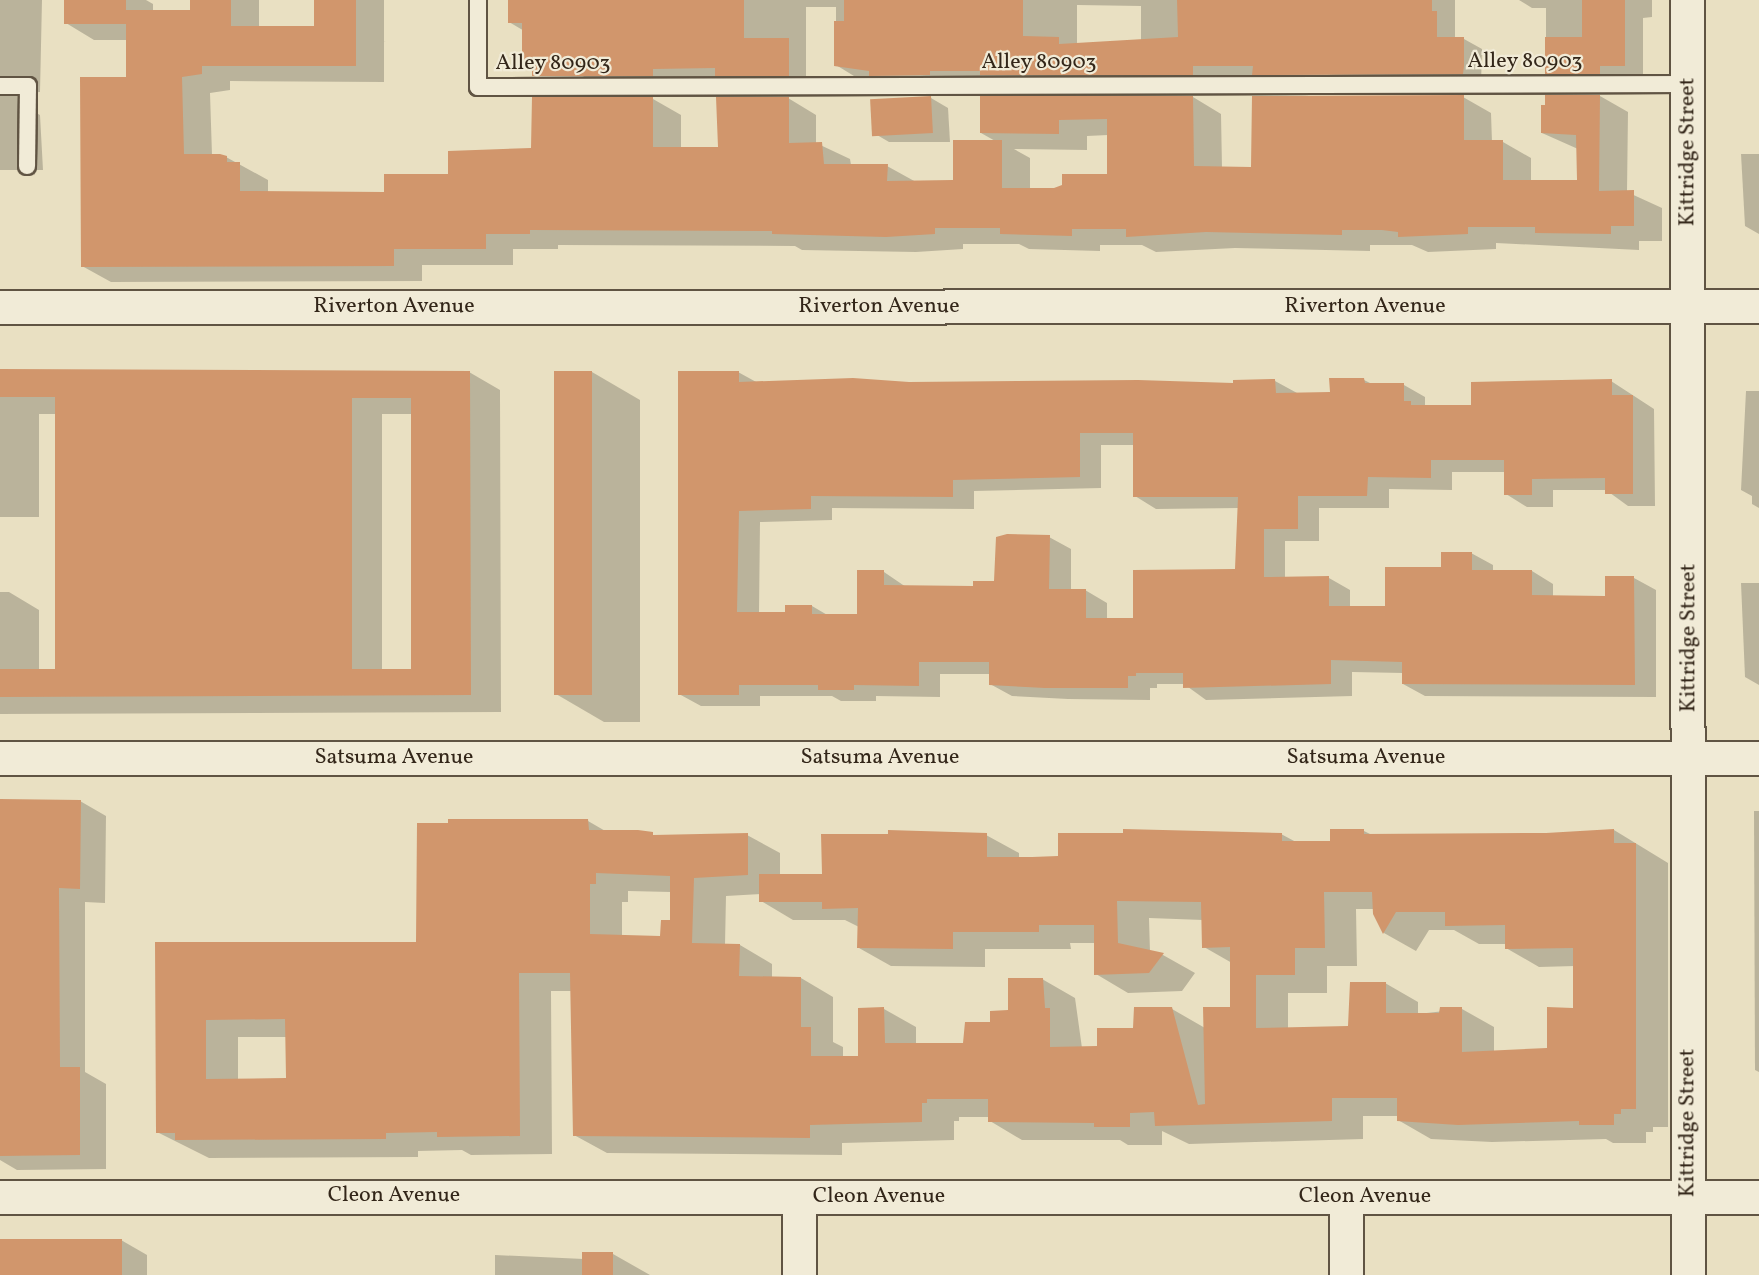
<!DOCTYPE html>
<style>
body{margin:0}
#map{position:relative;width:1759px;height:1275px;overflow:hidden;background:#e9e0c2;font-family:Vollkorn,serif}
div>[style]{position:absolute}
.shadow>*{inset:0;background:#0003}
.building>*{inset:0;background:#d1966c;transform-origin:0 0}
.roads{filter:drop-shadow(2px 0 #605443) drop-shadow(-2px 0 #605443) drop-shadow(0 2px #605443) drop-shadow(0 -2px #605443)}
.lane>*{height:16px;margin:-8px;padding:0 8px;transform-origin:8px;border-radius:8px;background:#f1ebd7}
.street>*{height:33px;margin:-16.5px;padding:0 16.5px;transform-origin:16.5px;border-radius:16.5px;background:#f1ebd7}
span{translate:-50% -50%;white-space:nowrap;text-align:center;line-height:1.15;-webkit-text-stroke:4.5px #f1ebd7;paint-order:stroke}
.street-label{font-size:22px;color:#332619}
</style>
<div id="map">
<div class="shadow">
<i style="clip-path:polygon(0 0,42px 0,40px 92px,25px 93px,19px 103px,40px 115px,43px 170px,0 170px)"></i>
<i style="clip-path:polygon(evenodd,65px 0,146px 0,153px 4px,153px 12px,191px 12px,191px 0,259px 0,259px 27px,315px 27px,315px 0,384px 0,384px 82px,230px 81px,230px 90px,210px 93px,212px 155px,226px 157px,268px 180px,268px 193px,385px 193px,532px 150px,653px 99px,681px 115px,681px 148px,719px 148px,788px 98px,816px 115px,816px 143px,850px 159px,851px 165px,887px 166px,916px 182px,954px 182px,997px 142px,981px 133px,1193px 97px,1221px 114px,1222px 168px,1252px 168px,1463px 97px,1491px 113px,1492px 142px,1503px 142px,1531px 158px,1531px 182px,1578px 182px,1578px 149px,1542px 133px,1600px 96px,1628px 112px,1627px 192px,1662px 208px,1662px 241px,1639px 241px,1639px 250px,1496px 243px,1496px 249px,1428px 252px,1412px 245px,1370px 245px,1370px 251px,1235px 248px,1156px 252px,1142px 245px,1100px 245px,1100px 251px,1029px 249px,1019px 244px,963px 244px,963px 249px,916px 252px,802px 250px,795px 246px,558px 245px,558px 249px,513px 249px,513px 265px,422px 265px,422px 281px,111px 282px,82px 266px,127px 79px,127px 40px,94px 40px,66px 23px,65px 0,1108px 135px,1109px 175px,1054px 190px,1030px 190px,1030px 158px,1014px 149px,1087px 150px,1087px 136px,1108px 135px)"></i>
<i style="clip-path:polygon(510px 0,554px 0,526px 32px,509px 22px)"></i>
<i style="clip-path:polygon(evenodd,582px 0,1455px 0,1455px 39px,1464px 39px,1482px 49px,1481px 84px,1272px 84px,1257px 76px,1210px 76px,1210px 84px,878px 79px,854px 76px,836px 65px,836px 7px,806px 7px,806px 85px,735px 85px,721px 77px,599px 86px,581px 75px,582px 0,1077px 5px,1141px 6px,1141px 43px,1077px 45px,1077px 5px)"></i>
<i style="clip-path:polygon(1519px 0,1652px 0,1652px 17px,1643px 18px,1643px 76px,1618px 76px,1618px 83px,1565px 83px,1546px 73px,1546px 8px,1532px 8px)"></i>
<i style="clip-path:polygon(931px 98px,948px 108px,950px 142px,889px 142px,872px 132px)"></i>
<i style="clip-path:polygon(1741px 154px,1759px 154px,1759px 234px,1745px 226px)"></i>
<i style="clip-path:polygon(evenodd,0 371px,469px 372px,500px 390px,501px 712px,0 714px,0 592px,9px 592px,39px 610px,39px 671px,57px 671px,56px 414px,39px 414px,39px 517px,0 517px,0 371px,382px 414px,412px 414px,413px 670px,382px 670px,382px 414px)"></i>
<i style="clip-path:polygon(592px 372px,640px 400px,640px 722px,604px 722px,556px 694px)"></i>
<i style="clip-path:polygon(evenodd,738px 372px,758px 383px,1234px 385px,1275px 381px,1297px 393px,1331px 394px,1364px 380px,1372px 384px,1404px 385px,1425px 397px,1425px 407px,1473px 407px,1611px 381px,1654px 409px,1655px 506px,1628px 506px,1606px 490px,1553px 490px,1553px 507px,1527px 507px,1506px 494px,1506px 472px,1452px 472px,1452px 490px,1389px 489px,1389px 508px,1319px 508px,1319px 541px,1285px 541px,1285px 578px,1329px 578px,1350px 590px,1350px 608px,1386px 608px,1471px 553px,1493px 565px,1493px 571px,1532px 571px,1553px 584px,1553px 597px,1607px 598px,1607px 578px,1634px 578px,1656px 590px,1656px 697px,1425px 696px,1403px 684px,1403px 673px,1352px 672px,1352px 696px,1206px 700px,1184px 684px,1157px 684px,1157px 688px,1150px 688px,1150px 700px,1068px 699px,1012px 696px,990px 684px,990px 674px,940px 674px,940px 697px,876px 696px,876px 701px,841px 701px,832px 696px,760px 696px,760px 706px,701px 706px,679px 694px,738px 372px,1101px 445px,1135px 445px,1135px 496px,1156px 509px,1239px 508px,1237px 571px,1135px 619px,1107px 619px,1107px 603px,1085px 590px,1071px 590px,1071px 549px,1049px 537px,996px 583px,974px 588px,906px 587px,884px 572px,859px 572px,859px 616px,829px 616px,812px 606px,786px 614px,759px 614px,760px 522px,832px 520px,832px 508px,974px 509px,974px 491px,1101px 488px,1101px 445px)"></i>
<i style="clip-path:polygon(1746px 391px,1759px 391px,1759px 508px,1752px 504px,1752px 496px,1741px 490px)"></i>
<i style="clip-path:polygon(1741px 583px,1759px 583px,1759px 685px,1745px 677px)"></i>
<i style="clip-path:polygon(0 800px,80px 801px,106px 816px,105px 903px,85px 902px,85px 1072px,106px 1084px,106px 1169px,17px 1170px,0 1160px)"></i>
<i style="clip-path:polygon(1754px 811px,1759px 811px,1759px 1072px,1755px 1070px)"></i>
<i style="clip-path:polygon(evenodd,588px 821px,607px 832px,658px 837px,747px 835px,780px 853px,780px 875px,824px 875px,986px 835px,1019px 853px,1019px 858px,1059px 858px,1281px 834px,1296px 842px,1332px 842px,1332px 831px,1364px 831px,1372px 835px,1546px 835px,1614px 830px,1668px 863px,1668px 1127px,1653px 1127px,1653px 1132px,1646px 1132px,1646px 1143px,1613px 1143px,1606px 1139px,1492px 1142px,1431px 1139px,1398px 1120px,1399px 1116px,1363px 1116px,1363px 1139px,1189px 1144px,1162px 1131px,1162px 1145px,1128px 1145px,1120px 1140px,1022px 1140px,990px 1121px,990px 1117px,959px 1117px,959px 1121px,954px 1121px,954px 1140px,842px 1143px,842px 1155px,607px 1153px,574px 1135px,572px 991px,551px 991px,552px 1154px,471px 1155px,462px 1150px,418px 1151px,418px 1157px,209px 1158px,157px 1132px,157px 943px,417px 943px,588px 821px,628px 891px,671px 892px,671px 922px,662px 937px,622px 936px,622px 902px,628px 902px,628px 891px,588px 821px,761px 894px,761px 901px,793px 920px,845px 920px,859px 927px,859px 948px,891px 966px,985px 967px,985px 949px,1071px 949px,1070px 943px,1096px 943px,1096px 974px,1128px 993px,1182px 991px,1195px 973px,1163px 955px,1150px 952px,1149px 918px,1203px 920px,1204px 947px,1232px 963px,1231px 1009px,1205px 1028px,1172px 1009px,1098px 1048px,1082px 1048px,1075px 998px,1042px 979px,1010px 1012px,964px 1045px,916px 1045px,916px 1027px,884px 1009px,859px 1057px,843px 1057px,843px 1047px,833px 1042px,833px 997px,801px 978px,772px 978px,772px 964px,740px 945px,725px 945px,726px 896px,761px 894px,588px 821px,1356px 909px,1374px 909px,1384px 933px,1416px 951px,1429px 930px,1454px 930px,1479px 944px,1506px 944px,1506px 948px,1539px 967px,1575px 966px,1575px 1009px,1548px 1050px,1494px 1052px,1494px 1027px,1462px 1009px,1418px 1014px,1418px 1002px,1385px 983px,1350px 1027px,1288px 1029px,1288px 993px,1327px 993px,1327px 966px,1357px 966px,1356px 909px,588px 821px,238px 1037px,287px 1037px,287px 1080px,238px 1080px,238px 1037px)"></i>
<i style="clip-path:polygon(0 1240px,121px 1240px,147px 1255px,147px 1275px,0 1275px)"></i>
<i style="clip-path:polygon(613px 1254px,650px 1275px,495px 1275px,495px 1255px,584px 1259px)"></i>
</div>
<div class="building">
<i style="clip-path:polygon(64px 0,126px 0,126px 10px,190px 10px,190px 0,231px 0,231px 26px,314px 26px,314px 0,356px 0,356px 66px,202px 66px,202px 74px,182px 77px,184px 154px,220px 154px,227px 156px,227px 162px,240px 162px,240px 191px,384px 192px,384px 174px,448px 174px,448px 151px,531px 148px,532px 97px,653px 97px,653px 147px,718px 147px,716px 97px,789px 97px,789px 143px,822px 142px,824px 164px,888px 164px,887px 181px,953px 180px,953px 140px,1002px 140px,1002px 188px,1054px 188px,1062px 185px,1062px 174px,1107px 174px,1107px 119px,1059px 120px,1059px 134px,980px 133px,980px 96px,1193px 96px,1194px 166px,1251px 167px,1252px 96px,1464px 95px,1464px 140px,1503px 140px,1503px 180px,1577px 180px,1576px 135px,1541px 133px,1541px 105px,1545px 105px,1545px 95px,1600px 95px,1599px 191px,1634px 190px,1634px 226px,1611px 226px,1611px 234px,1535px 233px,1535px 227px,1468px 227px,1468px 234px,1398px 237px,1398px 232px,1382px 230px,1342px 230px,1342px 235px,1206px 232px,1126px 237px,1126px 229px,1072px 229px,1072px 236px,1000px 234px,1000px 228px,935px 228px,935px 234px,886px 237px,772px 234px,772px 231px,530px 230px,530px 234px,486px 234px,486px 249px,394px 249px,394px 266px,81px 267px,80px 77px,126px 77px,126px 24px,64px 24px)"></i>
<i style="clip-path:polygon(508px 0,744px 0,744px 38px,789px 38px,789px 76px,715px 76px,715px 68px,653px 69px,653px 76px,532px 76px,532px 67px,522px 67px,522px 23px,508px 23px)"></i>
<i style="clip-path:polygon(844px 0,1023px 0,1023px 36px,1059px 37px,1059px 44px,1178px 37px,1177px 0,1432px 0,1432px 11px,1437px 11px,1437px 37px,1464px 37px,1464px 66px,1463px 74px,1252px 75px,1253px 66px,1193px 66px,1193px 75px,980px 75px,980px 71px,930px 71px,930px 75px,869px 76px,869px 71px,834px 66px,834px 21px,844px 21px)"></i>
<i style="clip-path:polygon(1582px 0,1625px 0,1625px 66px,1600px 66px,1600px 74px,1545px 74px,1545px 37px,1582px 37px)"></i>
<i style="left:931px;top:96px;width:37px;height:61px;rotate:87deg"></i>
<i style="clip-path:polygon(evenodd,0 369px,470px 371px,471px 695px,0 697px,0 669px,55px 669px,55px 397px,0 397px,0 369px,352px 398px,411px 398px,411px 669px,352px 669px,352px 398px)"></i>
<i style="left:554px;top:371px;width:38px;height:324px"></i>
<i style="clip-path:polygon(evenodd,678px 371px,739px 371px,739px 382px,853px 378px,909px 382px,1138px 380px,1233px 383px,1233px 380px,1275px 379px,1276px 393px,1330px 392px,1329px 378px,1364px 378px,1365px 383px,1404px 383px,1404px 401px,1411px 401px,1411px 405px,1471px 405px,1471px 382px,1612px 379px,1612px 395px,1633px 395px,1633px 494px,1605px 494px,1605px 478px,1532px 479px,1532px 495px,1504px 495px,1504px 460px,1431px 460px,1431px 478px,1368px 477px,1367px 496px,1298px 496px,1298px 529px,1264px 529px,1264px 577px,1329px 576px,1329px 606px,1385px 606px,1385px 567px,1441px 567px,1441px 552px,1472px 552px,1472px 570px,1532px 570px,1532px 595px,1605px 596px,1605px 576px,1634px 576px,1635px 685px,1402px 684px,1402px 662px,1331px 660px,1331px 684px,1183px 688px,1183px 673px,1136px 673px,1136px 676px,1128px 676px,1128px 688px,1045px 688px,989px 685px,989px 662px,919px 662px,919px 686px,854px 685px,854px 690px,818px 690px,818px 685px,739px 685px,739px 695px,678px 695px,678px 371px,1080px 433px,1133px 433px,1133px 497px,1238px 497px,1235px 569px,1133px 570px,1133px 618px,1086px 618px,1086px 589px,1049px 589px,1050px 535px,1007px 534px,996px 537px,994px 581px,973px 581px,973px 586px,884px 585px,884px 570px,857px 570px,857px 614px,812px 614px,812px 605px,785px 605px,785px 612px,737px 612px,739px 511px,811px 509px,811px 496px,953px 497px,953px 480px,1080px 477px,1080px 433px)"></i>
<i style="clip-path:polygon(0 799px,81px 800px,80px 889px,59px 888px,60px 1067px,80px 1067px,80px 1155px,0 1156px)"></i>
<i style="clip-path:polygon(evenodd,448px 819px,588px 819px,589px 830px,638px 830px,653px 832px,653px 835px,748px 833px,748px 875px,694px 878px,692px 943px,740px 944px,739px 976px,801px 977px,801px 1027px,811px 1027px,811px 1056px,858px 1056px,858px 1008px,884px 1007px,885px 1043px,963px 1043px,965px 1022px,990px 1022px,990px 1011px,1008px 1010px,1008px 978px,1043px 978px,1045px 1008px,1050px 1008px,1050px 1047px,1097px 1046px,1097px 1028px,1133px 1028px,1134px 1007px,1172px 1007px,1198px 1105px,1205px 1104px,1203px 1007px,1230px 1007px,1230px 947px,1202px 948px,1201px 902px,1117px 901px,1118px 943px,1164px 953px,1149px 973px,1094px 975px,1094px 925px,1039px 925px,1039px 932px,953px 932px,953px 949px,857px 948px,858px 908px,822px 909px,822px 902px,759px 902px,759px 874px,822px 874px,821px 834px,888px 834px,888px 830px,987px 833px,987px 857px,1032px 857px,1058px 856px,1058px 833px,1123px 833px,1123px 829px,1282px 833px,1282px 841px,1330px 841px,1330px 829px,1364px 829px,1364px 834px,1546px 833px,1614px 829px,1614px 843px,1636px 843px,1636px 1109px,1621px 1109px,1621px 1114px,1614px 1114px,1614px 1125px,1579px 1125px,1579px 1121px,1458px 1125px,1397px 1121px,1397px 1098px,1332px 1098px,1332px 1121px,1155px 1126px,1154px 1112px,1130px 1113px,1130px 1127px,1094px 1127px,1094px 1123px,988px 1122px,988px 1099px,927px 1099px,927px 1103px,922px 1103px,922px 1122px,810px 1125px,810px 1138px,573px 1136px,570px 973px,519px 973px,520px 1136px,437px 1137px,437px 1132px,386px 1133px,386px 1139px,175px 1140px,175px 1133px,156px 1133px,155px 942px,416px 942px,417px 823px,448px 823px,448px 819px,596px 873px,670px 876px,670px 920px,661px 920px,660px 936px,590px 934px,590px 884px,596px 884px,596px 873px,448px 819px,1324px 892px,1372px 892px,1373px 914px,1383px 934px,1396px 912px,1445px 912px,1445px 926px,1505px 925px,1505px 949px,1573px 948px,1573px 1008px,1547px 1007px,1547px 1048px,1462px 1052px,1462px 1007px,1440px 1007px,1439px 1013px,1386px 1013px,1386px 982px,1350px 982px,1348px 1026px,1256px 1028px,1256px 975px,1295px 975px,1295px 948px,1325px 948px,1324px 892px,448px 819px,285px 1019px,286px 1078px,206px 1079px,206px 1020px,285px 1019px)"></i>
<i style="left:0;top:1239px;width:122px;height:36px"></i>
<i style="left:582px;top:1252px;width:31px;height:23px"></i>
</div>
<div class="roads">
<div class="lane">
<i style="left:478px;top:0;width:87px;rotate:90deg"></i>
<i style="left:478px;top:87px;width:1210px;rotate:-0.14deg"></i>
<i style="left:0;top:86px;width:28px"></i>
<i style="left:28px;top:86px;width:80px;rotate:90.7deg"></i>
</div>
<div class="street">
<i style="left:1687px;top:0;width:1275px;rotate:89.96deg"></i>
<i style="left:0;top:307px;width:1759px;rotate:-0.03deg"></i>
<i style="left:0;top:758px;width:1759px"></i>
<i style="left:0;top:1197px;width:1759px"></i>
<i style="left:799px;top:1197px;width:78px;rotate:90deg"></i>
<i style="left:1346px;top:1275px;width:78px;rotate:-90deg"></i>
</div>
</div>
<div class="street-label">
<span style="left:1525px;top:62px">Alley 80903</span>
<span style="left:1039px;top:63px">Alley 80903</span>
<span style="left:553px;top:64px">Alley 80903</span>
<span style="left:1688px;top:152px;rotate:-90deg">Kittridge Street</span>
<span style="left:394px;top:307px">Riverton Avenue</span>
<span style="left:879px;top:307px">Riverton Avenue</span>
<span style="left:1365px;top:307px">Riverton Avenue</span>
<span style="left:1689px;top:638px;rotate:-90deg">Kittridge Street</span>
<span style="left:394px;top:758px">Satsuma Avenue</span>
<span style="left:880px;top:758px">Satsuma Avenue</span>
<span style="left:1366px;top:758px">Satsuma Avenue</span>
<span style="left:1688px;top:1123px;rotate:-90deg">Kittridge Street</span>
<span style="left:394px;top:1196px">Cleon Avenue</span>
<span style="left:879px;top:1197px">Cleon Avenue</span>
<span style="left:1365px;top:1197px">Cleon Avenue</span>
</div>
</div>
